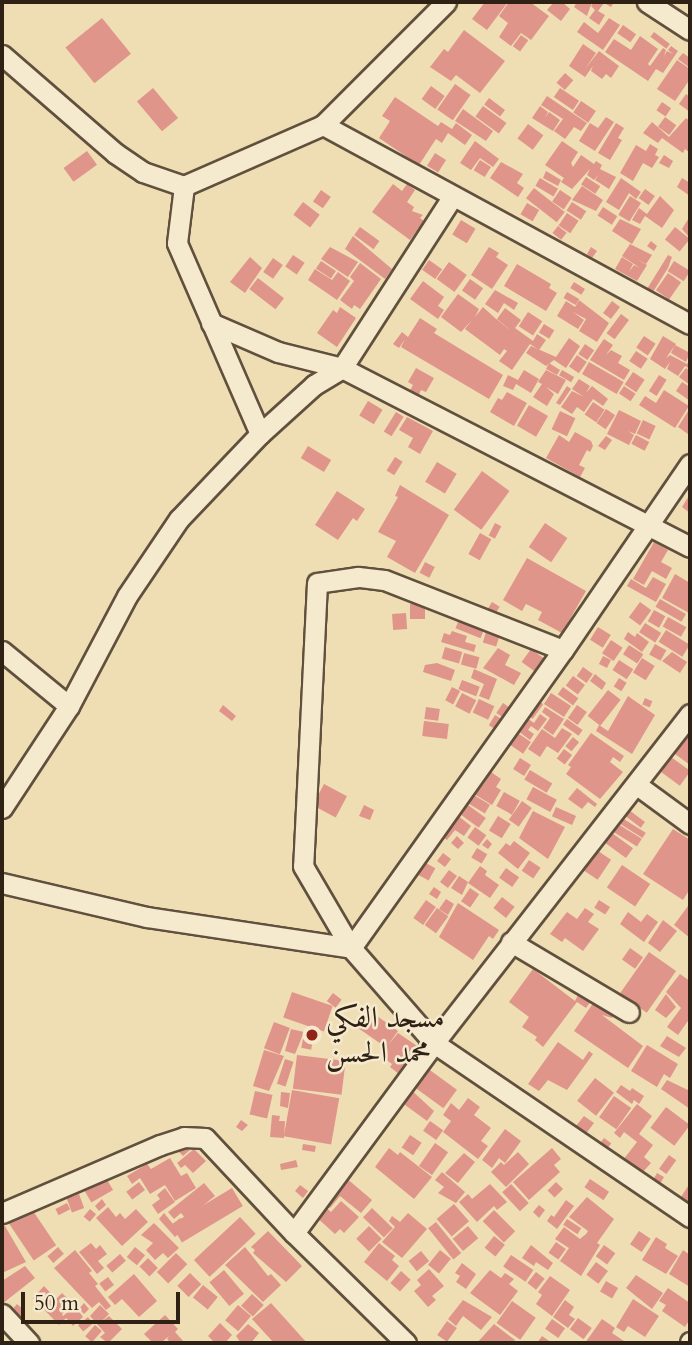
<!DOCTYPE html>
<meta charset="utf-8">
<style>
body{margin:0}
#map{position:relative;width:692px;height:1345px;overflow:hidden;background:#efddb4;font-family:Cardo,Amiri,serif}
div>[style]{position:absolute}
.building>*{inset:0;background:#e0958a;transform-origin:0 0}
.roads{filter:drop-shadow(2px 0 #60503d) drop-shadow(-2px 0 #60503d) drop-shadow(0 2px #60503d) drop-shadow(0 -2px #60503d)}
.street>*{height:19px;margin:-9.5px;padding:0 9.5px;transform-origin:9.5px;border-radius:9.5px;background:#f5e9ce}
.dots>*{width:19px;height:19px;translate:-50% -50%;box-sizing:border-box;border:4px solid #f5e9ce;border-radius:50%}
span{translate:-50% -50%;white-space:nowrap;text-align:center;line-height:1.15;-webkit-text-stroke:5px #f5e9ce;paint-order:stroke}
.poi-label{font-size:30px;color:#302115}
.left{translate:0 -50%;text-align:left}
.frame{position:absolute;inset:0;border:4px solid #302115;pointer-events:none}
.scale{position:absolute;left:21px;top:1292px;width:159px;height:32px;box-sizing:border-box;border:4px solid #302115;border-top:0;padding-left:9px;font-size:21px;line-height:24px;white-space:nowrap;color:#302115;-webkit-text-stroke:5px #f5e9ce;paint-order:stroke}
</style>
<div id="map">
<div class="building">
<i style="clip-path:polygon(485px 2px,508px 2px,487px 30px,472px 19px)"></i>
<i style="clip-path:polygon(509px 2px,530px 2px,549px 16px,531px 40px,521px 33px,511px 46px,499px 37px,508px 23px,499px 16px)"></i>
<i style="clip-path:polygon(554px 2px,562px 2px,570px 9px,561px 21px,547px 10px)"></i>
<i style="clip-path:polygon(577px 2px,592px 2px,587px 16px,574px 7px)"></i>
<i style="clip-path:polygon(594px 2px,614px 2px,611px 7px,604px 3px,598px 11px,605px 15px,599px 25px,589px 18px,595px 10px,591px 6px)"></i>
<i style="left:102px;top:18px;width:46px;height:47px;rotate:51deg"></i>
<i style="clip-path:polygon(609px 18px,620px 25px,603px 50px,577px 32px,584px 22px,598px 33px)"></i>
<i style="left:623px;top:25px;width:16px;height:10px;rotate:35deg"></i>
<i style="clip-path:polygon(464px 30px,505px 61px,480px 93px,456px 75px,451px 81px,430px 67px,444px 49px,448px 52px)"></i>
<i style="left:654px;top:32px;width:20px;height:6px;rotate:37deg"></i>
<i style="left:521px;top:35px;width:9px;height:14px;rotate:36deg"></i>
<i style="clip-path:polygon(640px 36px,658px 49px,648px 64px,650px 66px,663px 48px,666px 50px,664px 56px,667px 51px,673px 54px,668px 50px,671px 46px,678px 51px,663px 73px,656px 69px,648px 81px,605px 52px,614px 39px,631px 50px)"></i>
<i style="clip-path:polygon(583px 44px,596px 53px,585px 69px,599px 51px,619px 66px,611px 78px,606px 74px,602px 79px,591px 71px,593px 66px,585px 77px,569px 66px)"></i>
<i style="clip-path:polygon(683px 53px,690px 58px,690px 68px,678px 59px)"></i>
<i style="clip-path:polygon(677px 60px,690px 69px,690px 79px,675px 101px,657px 89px)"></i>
<i style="left:565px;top:73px;width:11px;height:13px;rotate:41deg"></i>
<i style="left:455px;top:84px;width:19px;height:31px;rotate:35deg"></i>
<i style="left:431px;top:86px;width:17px;height:16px;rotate:36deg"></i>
<i style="left:153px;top:88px;width:39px;height:21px;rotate:50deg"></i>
<i style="left:560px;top:88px;width:23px;height:11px;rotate:34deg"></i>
<i style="clip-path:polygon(686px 94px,690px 97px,690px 112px,679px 104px)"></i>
<i style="clip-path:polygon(547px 96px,587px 123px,581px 131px,574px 127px,565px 139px,554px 131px,563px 119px,541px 105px)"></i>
<i style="clip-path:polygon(395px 97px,438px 126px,441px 122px,452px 129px,456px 123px,472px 135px,465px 145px,448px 133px,442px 143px,436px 139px,419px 165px,379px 138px,390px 121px,382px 116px)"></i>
<i style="left:489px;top:98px;width:20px;height:8px;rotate:37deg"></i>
<i style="left:581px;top:101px;width:18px;height:14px;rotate:34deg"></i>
<i style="left:662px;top:102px;width:11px;height:10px;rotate:34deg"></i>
<i style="left:483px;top:106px;width:29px;height:13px;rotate:36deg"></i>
<i style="clip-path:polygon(540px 106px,548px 112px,545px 118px,549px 112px,560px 120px,553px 131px,532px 118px)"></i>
<i style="clip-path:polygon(463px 109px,493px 131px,486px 141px,455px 121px)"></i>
<i style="clip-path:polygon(606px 117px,614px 122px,595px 151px,579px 141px,590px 123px,598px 128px)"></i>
<i style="left:665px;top:117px;width:14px;height:12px;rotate:36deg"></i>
<i style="clip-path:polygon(686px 118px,690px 121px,690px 153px,685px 149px,683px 153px,662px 138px,658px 143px,643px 133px,652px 122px,669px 137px)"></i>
<i style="clip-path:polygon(616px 123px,624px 128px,618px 138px,622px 140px,610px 160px,598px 153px)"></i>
<i style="left:528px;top:124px;width:19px;height:18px;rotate:36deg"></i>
<i style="clip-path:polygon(475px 141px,499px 159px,493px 167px,480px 158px,471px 170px,460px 163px,466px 154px,472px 158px,466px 154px)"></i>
<i style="clip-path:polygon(562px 141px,578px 152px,571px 163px,573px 167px,581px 155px,594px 164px,596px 161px,602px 165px,600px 169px,616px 177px,609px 189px,595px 180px,599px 174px,594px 180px,587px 175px,590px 169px,572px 189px,561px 182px,564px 178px,545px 165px)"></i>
<i style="clip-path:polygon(650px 144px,658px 149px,655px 155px,659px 157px,652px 168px,643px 163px,633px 181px,620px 173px,636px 145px,646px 151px)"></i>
<i style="left:87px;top:151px;width:17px;height:29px;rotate:54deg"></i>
<i style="left:435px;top:153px;width:13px;height:15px;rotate:32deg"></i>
<i style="clip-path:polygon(664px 155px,673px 161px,669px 168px,659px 163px)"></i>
<i style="left:480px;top:160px;width:13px;height:12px;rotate:32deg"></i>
<i style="clip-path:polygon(501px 162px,523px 174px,517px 183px,524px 188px,518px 197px,490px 178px)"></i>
<i style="clip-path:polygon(546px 171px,561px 180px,558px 186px,543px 178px)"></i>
<i style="left:586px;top:177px;width:17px;height:9px;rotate:33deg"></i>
<i style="left:540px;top:178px;width:21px;height:9px;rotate:31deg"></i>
<i style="clip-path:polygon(621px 178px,641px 192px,636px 199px,629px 193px,619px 210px,606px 202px)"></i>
<i style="clip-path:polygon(682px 178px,690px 183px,690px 196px,677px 187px)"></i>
<i style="clip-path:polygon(393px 184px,402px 191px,407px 184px,415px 190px,407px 202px,414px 207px,412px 211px,423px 215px,420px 218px,424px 221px,410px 240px,372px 212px)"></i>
<i style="clip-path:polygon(582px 186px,603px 200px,596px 211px,572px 200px)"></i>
<i style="left:534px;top:188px;width:39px;height:13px;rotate:38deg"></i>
<i style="left:645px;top:189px;width:12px;height:11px;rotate:35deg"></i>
<i style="left:321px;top:190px;width:12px;height:14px;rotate:35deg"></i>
<i style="left:560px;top:190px;width:14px;height:14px;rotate:34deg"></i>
<i style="left:630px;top:196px;width:13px;height:22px;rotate:32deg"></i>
<i style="clip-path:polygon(660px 196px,674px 210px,662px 228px,645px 216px,640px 224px,632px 220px,639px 208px,647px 214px)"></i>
<i style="left:303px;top:202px;width:21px;height:16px;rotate:37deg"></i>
<i style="left:572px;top:202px;width:17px;height:10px;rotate:33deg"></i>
<i style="left:527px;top:203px;width:14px;height:13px;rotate:30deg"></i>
<i style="left:603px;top:207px;width:17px;height:10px;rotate:33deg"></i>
<i style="left:567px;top:213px;width:14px;height:15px;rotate:34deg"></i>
<i style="clip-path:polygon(690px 216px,690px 238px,682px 229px)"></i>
<i style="clip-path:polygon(620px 219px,641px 229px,632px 244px,612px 231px)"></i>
<i style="left:461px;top:220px;width:17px;height:17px;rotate:31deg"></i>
<i style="left:558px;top:226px;width:11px;height:9px;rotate:38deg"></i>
<i style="left:360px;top:227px;width:24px;height:10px;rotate:36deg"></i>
<i style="left:675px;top:227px;width:19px;height:16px;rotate:39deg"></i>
<i style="clip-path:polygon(353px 236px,392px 269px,385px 279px,345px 249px)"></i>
<i style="clip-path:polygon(651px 241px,657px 246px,654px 251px,647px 246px)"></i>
<i style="clip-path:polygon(630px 244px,652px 255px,646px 264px,636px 259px,647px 265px,637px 281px,615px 269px,622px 257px,633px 264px,629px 272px,634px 265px,640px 268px,622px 256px)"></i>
<i style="clip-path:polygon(330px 247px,358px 262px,348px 277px,321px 259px)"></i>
<i style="clip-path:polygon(489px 247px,499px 253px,496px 257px,508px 265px,492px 289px,471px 275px)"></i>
<i style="clip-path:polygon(591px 247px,597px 251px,592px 258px,587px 254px)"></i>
<i style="left:293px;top:255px;width:14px;height:14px;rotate:34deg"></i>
<i style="clip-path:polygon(668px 255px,672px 257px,668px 268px,653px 292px,647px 289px)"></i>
<i style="clip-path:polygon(250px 257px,262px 268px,245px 293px,230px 282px)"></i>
<i style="left:273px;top:258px;width:12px;height:17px;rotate:35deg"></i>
<i style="left:429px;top:260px;width:16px;height:12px;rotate:35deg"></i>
<i style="left:321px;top:261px;width:18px;height:9px;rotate:34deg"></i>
<i style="left:674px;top:261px;width:19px;height:12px;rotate:32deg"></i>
<i style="left:449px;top:262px;width:22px;height:21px;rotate:36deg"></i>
<i style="clip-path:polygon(360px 263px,381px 279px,360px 309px,354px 305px,352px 309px,340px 300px,354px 281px,350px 277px)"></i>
<i style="clip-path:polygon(517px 264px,551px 284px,549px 288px,557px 293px,546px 311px,504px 286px)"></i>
<i style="clip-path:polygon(315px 269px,332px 280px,338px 272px,350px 281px,337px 300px,308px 280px)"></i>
<i style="left:668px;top:273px;width:16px;height:21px;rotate:35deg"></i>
<i style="left:258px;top:278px;width:33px;height:14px;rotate:38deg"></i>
<i style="left:470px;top:279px;width:16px;height:14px;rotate:35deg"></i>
<i style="clip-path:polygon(423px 281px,444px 297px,438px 306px,444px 310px,438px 319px,410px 299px)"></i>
<i style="left:574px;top:282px;width:13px;height:7px;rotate:32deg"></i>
<i style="clip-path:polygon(495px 290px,518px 303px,514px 310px,504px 303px,498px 313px,485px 304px)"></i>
<i style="left:567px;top:292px;width:14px;height:7px;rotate:30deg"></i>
<i style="clip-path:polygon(458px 294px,479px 309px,475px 317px,483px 307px,495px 318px,513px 332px,497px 319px,505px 308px,521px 320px,515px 328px,533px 341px,537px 334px,546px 340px,539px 350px,530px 344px,512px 370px,499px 361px,507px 351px,504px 349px,500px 355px,465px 329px,472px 320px,461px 332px,441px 317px)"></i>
<i style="clip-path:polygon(579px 300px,609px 323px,597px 342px,579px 331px,586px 319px,573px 312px,584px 320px,578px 329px,557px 316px,566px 301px,575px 307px)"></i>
<i style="left:612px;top:301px;width:10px;height:15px;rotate:37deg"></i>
<i style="clip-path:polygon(340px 307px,356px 318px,337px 347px,317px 333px,333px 310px,337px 313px)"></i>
<i style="left:528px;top:312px;width:17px;height:17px;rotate:33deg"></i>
<i style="left:621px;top:314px;width:10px;height:24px;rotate:37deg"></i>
<i style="clip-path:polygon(420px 318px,437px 329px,434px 333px,503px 375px,489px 399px,401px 347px,405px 339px,399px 348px,393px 344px,402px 332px,408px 337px)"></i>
<i style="left:544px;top:324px;width:12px;height:10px;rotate:31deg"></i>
<i style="left:644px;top:336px;width:14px;height:14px;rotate:34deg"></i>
<i style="clip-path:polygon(663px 336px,676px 344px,666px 358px,670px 355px,687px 364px,690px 359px,690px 369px,685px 366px,678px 376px,667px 369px,670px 362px,665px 369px,650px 359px)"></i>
<i style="clip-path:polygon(569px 338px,580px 346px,566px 368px,554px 360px,546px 366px,526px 353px,531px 346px,556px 357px)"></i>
<i style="clip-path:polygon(604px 339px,613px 345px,606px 355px,611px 350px,622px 356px,618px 363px,630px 370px,624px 380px,590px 360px,597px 349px,603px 353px,597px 349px)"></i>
<i style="left:585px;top:344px;width:11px;height:12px;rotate:34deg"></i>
<i style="clip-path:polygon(675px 345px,690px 353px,686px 362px,671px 353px)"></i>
<i style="left:636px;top:351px;width:14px;height:12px;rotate:34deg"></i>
<i style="left:577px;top:355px;width:12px;height:14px;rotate:35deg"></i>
<i style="left:589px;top:362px;width:40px;height:14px;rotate:30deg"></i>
<i style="clip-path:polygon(549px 363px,560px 370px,557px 375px,546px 369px)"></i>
<i style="clip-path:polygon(416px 368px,434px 378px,426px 392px,421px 390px,417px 399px,408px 394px,413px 385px,408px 382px)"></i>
<i style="clip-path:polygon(686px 368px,690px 371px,690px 385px,679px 377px)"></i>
<i style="clip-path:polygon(524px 370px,539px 379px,531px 393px,516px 384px,513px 390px,503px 386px,508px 375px,518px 380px)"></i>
<i style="clip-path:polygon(546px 370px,566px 380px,558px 394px,546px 387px,554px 394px,547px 406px,533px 397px,542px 384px,538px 382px)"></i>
<i style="left:562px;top:370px;width:14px;height:6px;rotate:30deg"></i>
<i style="left:633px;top:372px;width:14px;height:15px;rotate:34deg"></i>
<i style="left:659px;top:375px;width:9px;height:19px;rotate:32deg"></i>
<i style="clip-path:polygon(579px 379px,590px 386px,586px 393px,592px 386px,608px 399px,603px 406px,593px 399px,584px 412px,577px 407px,572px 414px,561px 407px,572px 391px,584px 397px,572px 389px)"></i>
<i style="clip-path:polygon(682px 382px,690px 387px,690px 401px,676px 391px)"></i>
<i style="clip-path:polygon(567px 386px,571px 389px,560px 405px,556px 403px)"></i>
<i style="left:624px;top:386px;width:14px;height:9px;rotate:34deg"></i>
<i style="clip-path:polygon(664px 390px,689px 406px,675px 428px,639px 405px,645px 396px,656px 403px)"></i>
<i style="clip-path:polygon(507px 392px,527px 403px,514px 426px,490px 412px,498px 398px,502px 400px)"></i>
<i style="left:368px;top:401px;width:17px;height:17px;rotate:31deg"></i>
<i style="left:593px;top:402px;width:14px;height:15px;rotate:34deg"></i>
<i style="left:529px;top:405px;width:22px;height:24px;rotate:30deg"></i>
<i style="clip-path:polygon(690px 408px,690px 430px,688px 434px,678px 427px)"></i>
<i style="left:606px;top:409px;width:11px;height:17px;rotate:34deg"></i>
<i style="clip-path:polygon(619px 410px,641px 421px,635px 434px,628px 431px,634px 435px,629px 445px,607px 434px)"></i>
<i style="left:560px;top:411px;width:17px;height:20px;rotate:25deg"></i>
<i style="left:396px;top:412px;width:9px;height:23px;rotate:32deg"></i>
<i style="clip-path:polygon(407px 417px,433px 431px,420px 454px,408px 447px,413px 438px,399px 430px)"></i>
<i style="left:643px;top:420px;width:14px;height:15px;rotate:25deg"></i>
<i style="clip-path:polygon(575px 432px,591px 441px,593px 446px,590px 452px,587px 450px,579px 465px,585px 468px,580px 477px,546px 458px,559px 435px,569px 442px)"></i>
<i style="left:636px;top:435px;width:15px;height:10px;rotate:28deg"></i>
<i style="clip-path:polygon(606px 436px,612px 440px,605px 450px,598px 446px)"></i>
<i style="left:308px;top:446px;width:27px;height:14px;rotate:31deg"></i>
<i style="left:395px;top:457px;width:9px;height:16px;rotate:32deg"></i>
<i style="left:437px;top:462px;width:23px;height:23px;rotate:31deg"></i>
<i style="left:482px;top:471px;width:34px;height:48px;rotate:36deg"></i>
<i style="clip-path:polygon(400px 485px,449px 515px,415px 573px,387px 557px,396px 541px,378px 532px,398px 497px,395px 496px)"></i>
<i style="clip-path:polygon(337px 491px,365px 509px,357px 521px,353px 518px,338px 540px,315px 525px)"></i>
<i style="clip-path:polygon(690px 494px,690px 513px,682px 507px)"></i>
<i style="left:495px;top:523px;width:7px;height:14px;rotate:27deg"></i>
<i style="left:545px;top:523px;width:27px;height:29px;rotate:34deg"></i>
<i style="left:480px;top:533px;width:13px;height:24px;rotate:29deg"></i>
<i style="clip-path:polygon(654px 542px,668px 550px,661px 562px,672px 568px,666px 579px,652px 571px,644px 585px,633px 579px)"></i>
<i style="clip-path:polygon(527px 558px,586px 591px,562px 633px,538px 620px,542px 612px,526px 604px,522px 611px,503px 600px)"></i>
<i style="left:425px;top:562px;width:11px;height:12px;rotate:27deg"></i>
<i style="clip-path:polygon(675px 574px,690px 583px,689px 613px,662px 598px)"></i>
<i style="clip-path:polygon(653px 577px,666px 584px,656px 602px,627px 586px,631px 579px,646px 588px)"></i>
<i style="left:660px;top:599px;width:30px;height:9px;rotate:30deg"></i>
<i style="left:492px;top:602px;width:9px;height:9px;rotate:32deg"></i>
<i style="left:640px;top:602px;width:14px;height:19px;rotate:36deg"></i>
<i style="left:410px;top:604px;width:15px;height:15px"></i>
<i style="left:654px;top:610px;width:13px;height:13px;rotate:29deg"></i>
<i style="left:406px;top:613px;width:16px;height:14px;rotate:86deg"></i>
<i style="left:460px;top:617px;width:27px;height:12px;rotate:22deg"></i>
<i style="left:668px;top:617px;width:21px;height:11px;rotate:29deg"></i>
<i style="left:645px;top:623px;width:19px;height:11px;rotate:32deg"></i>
<i style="left:598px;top:627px;width:15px;height:15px;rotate:32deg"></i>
<i style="left:666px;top:630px;width:28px;height:14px;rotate:32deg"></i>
<i style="clip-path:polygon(452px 631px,467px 636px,465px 642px,476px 645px,474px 652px,441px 642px,444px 633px,450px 635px)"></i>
<i style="left:486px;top:632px;width:14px;height:11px;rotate:17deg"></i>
<i style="clip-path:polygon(628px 632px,635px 637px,637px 633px,649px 642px,642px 652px,624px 639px)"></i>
<i style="left:611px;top:640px;width:14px;height:16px;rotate:34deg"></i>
<i style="left:655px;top:644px;width:13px;height:12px;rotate:29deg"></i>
<i style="left:629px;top:645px;width:17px;height:11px;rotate:33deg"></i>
<i style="left:445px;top:647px;width:18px;height:12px;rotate:16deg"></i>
<i style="clip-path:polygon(498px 648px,510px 655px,505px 665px,521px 673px,514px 685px,483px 668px)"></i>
<i style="left:531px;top:649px;width:19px;height:16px;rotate:36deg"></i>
<i style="clip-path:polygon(672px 652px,687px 662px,680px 673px,662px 661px)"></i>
<i style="left:464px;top:653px;width:16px;height:12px;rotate:15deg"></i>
<i style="left:603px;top:656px;width:9px;height:9px;rotate:27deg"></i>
<i style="left:642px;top:658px;width:15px;height:17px;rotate:32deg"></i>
<i style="left:619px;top:660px;width:17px;height:12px;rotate:33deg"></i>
<i style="clip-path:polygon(437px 663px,455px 670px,451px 681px,423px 672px,425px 665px)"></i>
<i style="left:583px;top:667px;width:12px;height:11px;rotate:35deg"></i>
<i style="clip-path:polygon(474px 669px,497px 679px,489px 700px,479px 696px,484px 684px,471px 678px)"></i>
<i style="clip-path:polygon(595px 674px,606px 683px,602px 690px,590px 681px)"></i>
<i style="left:573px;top:676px;width:15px;height:12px;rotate:37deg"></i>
<i style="left:619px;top:678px;width:9px;height:10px;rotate:32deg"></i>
<i style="left:462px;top:680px;width:19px;height:10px;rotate:21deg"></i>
<i style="left:452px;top:687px;width:9px;height:15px;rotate:27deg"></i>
<i style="left:563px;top:687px;width:19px;height:9px;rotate:36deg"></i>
<i style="left:608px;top:690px;width:16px;height:33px;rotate:38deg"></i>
<i style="left:462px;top:693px;width:16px;height:15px;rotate:27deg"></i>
<i style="left:551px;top:693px;width:24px;height:13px;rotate:33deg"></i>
<i style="clip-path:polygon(628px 696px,655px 715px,632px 754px,596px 731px,599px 725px,608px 731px)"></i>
<i style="left:645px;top:698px;width:8px;height:7px;rotate:23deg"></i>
<i style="left:479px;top:699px;width:17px;height:15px;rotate:25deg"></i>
<i style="left:536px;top:699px;width:9px;height:18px;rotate:36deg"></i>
<i style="left:503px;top:703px;width:11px;height:12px;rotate:34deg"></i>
<i style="clip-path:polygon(223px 705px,236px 716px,232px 721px,219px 711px)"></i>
<i style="left:577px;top:705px;width:12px;height:16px;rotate:35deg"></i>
<i style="left:426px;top:707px;width:14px;height:12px;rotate:8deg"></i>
<i style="clip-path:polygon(545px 707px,564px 719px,553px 735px,543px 728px,550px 718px,542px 712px)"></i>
<i style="clip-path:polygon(540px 714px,547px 719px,538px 731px,531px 726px,528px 730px,534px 734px,530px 740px,518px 731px,527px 718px,534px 723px)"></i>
<i style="left:495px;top:715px;width:12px;height:12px;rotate:31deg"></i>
<i style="left:567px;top:719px;width:19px;height:7px;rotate:35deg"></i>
<i style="left:424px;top:721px;width:25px;height:15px;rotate:7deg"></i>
<i style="clip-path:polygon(562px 728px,572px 734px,558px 753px,547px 746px,540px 757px,528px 749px,542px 729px,555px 738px)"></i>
<i style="clip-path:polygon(690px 729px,690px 765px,671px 751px)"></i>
<i style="left:516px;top:732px;width:18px;height:14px;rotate:34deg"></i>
<i style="clip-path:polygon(591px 733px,624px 756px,620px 762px,613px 757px,610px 762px,623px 772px,600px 799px,566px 774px,571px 767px,568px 765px)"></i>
<i style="left:573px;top:737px;width:8px;height:12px;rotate:40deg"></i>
<i style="left:564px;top:749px;width:10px;height:12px;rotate:37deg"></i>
<i style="left:671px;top:757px;width:24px;height:18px;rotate:36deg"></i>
<i style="left:520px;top:758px;width:13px;height:13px;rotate:32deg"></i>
<i style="left:530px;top:770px;width:26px;height:11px;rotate:31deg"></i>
<i style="clip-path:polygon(491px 772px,501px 779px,496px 787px,501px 790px,492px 805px,471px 792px,478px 782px,483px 785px)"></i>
<i style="left:324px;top:784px;width:26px;height:24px;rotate:28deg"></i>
<i style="left:533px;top:787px;width:27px;height:14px;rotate:28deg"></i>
<i style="clip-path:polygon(577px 788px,597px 804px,595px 807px,588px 802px,582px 809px,568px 799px)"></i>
<i style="left:504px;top:792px;width:18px;height:16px;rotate:29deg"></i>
<i style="left:472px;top:794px;width:21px;height:10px;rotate:31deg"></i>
<i style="left:522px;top:801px;width:12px;height:23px;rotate:35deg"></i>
<i style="clip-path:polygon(364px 805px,374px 810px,370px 820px,359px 816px)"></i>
<i style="left:468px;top:805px;width:22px;height:12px;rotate:36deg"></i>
<i style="left:556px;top:807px;width:22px;height:10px;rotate:24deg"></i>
<i style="left:629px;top:810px;width:20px;height:7px;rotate:37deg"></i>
<i style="clip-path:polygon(533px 811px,565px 827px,548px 859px,519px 838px)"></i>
<i style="clip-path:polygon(457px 815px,471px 826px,464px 836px,455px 830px,447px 840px,436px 832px)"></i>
<i style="left:498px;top:816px;width:15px;height:17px;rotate:32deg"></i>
<i style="left:622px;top:818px;width:28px;height:6px;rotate:32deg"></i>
<i style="left:618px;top:824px;width:28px;height:9px;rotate:32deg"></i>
<i style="left:475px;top:827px;width:14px;height:13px;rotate:36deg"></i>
<i style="clip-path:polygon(673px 829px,690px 840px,690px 889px,683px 900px,643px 874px)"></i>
<i style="left:612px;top:833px;width:26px;height:12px;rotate:36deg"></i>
<i style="clip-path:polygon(457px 836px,464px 843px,458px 849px,451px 843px)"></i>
<i style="clip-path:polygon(487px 839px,492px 844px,488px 849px,482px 845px)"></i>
<i style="clip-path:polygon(514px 841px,530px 853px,518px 869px,498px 853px,506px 843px,510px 846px)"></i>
<i style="left:592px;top:847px;width:23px;height:24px;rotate:34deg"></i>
<i style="left:477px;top:848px;width:12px;height:11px;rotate:31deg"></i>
<i style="left:443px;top:853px;width:10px;height:10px;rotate:37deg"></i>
<i style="left:529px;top:860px;width:14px;height:13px;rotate:34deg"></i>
<i style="left:424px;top:862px;width:13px;height:14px;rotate:29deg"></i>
<i style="left:622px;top:865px;width:34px;height:27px;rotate:34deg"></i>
<i style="clip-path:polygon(480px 866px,487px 871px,485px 875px,499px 885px,490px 898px,468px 883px)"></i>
<i style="left:506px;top:868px;width:16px;height:12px;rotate:35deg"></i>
<i style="left:449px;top:870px;width:10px;height:15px;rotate:37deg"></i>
<i style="clip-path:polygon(459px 876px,468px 882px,462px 895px,451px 888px)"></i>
<i style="clip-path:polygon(434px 887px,441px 892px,437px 899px,429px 894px)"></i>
<i style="left:470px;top:888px;width:11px;height:16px;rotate:34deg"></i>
<i style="left:502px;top:897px;width:16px;height:14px;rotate:38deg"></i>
<i style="clip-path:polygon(446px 899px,454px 904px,448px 915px,439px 909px)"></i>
<i style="left:426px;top:900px;width:12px;height:22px;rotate:35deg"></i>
<i style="left:599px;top:900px;width:13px;height:9px;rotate:32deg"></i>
<i style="clip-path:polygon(458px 903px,499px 930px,493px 939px,489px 936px,473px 960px,439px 937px)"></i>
<i style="clip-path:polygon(688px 906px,690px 907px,690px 938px,674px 925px)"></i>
<i style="left:437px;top:908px;width:14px;height:21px;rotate:36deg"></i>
<i style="clip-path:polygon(585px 908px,594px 914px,588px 922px,599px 929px,583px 951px,565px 938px,562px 942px,550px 934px,567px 912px,577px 919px)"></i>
<i style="clip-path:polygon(628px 912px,641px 922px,647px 914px,658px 922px,644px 942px,620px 924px)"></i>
<i style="clip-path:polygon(663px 920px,677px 931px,660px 952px,648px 943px)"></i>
<i style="left:630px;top:948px;width:16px;height:14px;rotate:35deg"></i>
<i style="left:649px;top:952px;width:33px;height:51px;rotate:35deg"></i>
<i style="clip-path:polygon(533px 969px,575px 1001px,578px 995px,564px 985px,568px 979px,594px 997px,586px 1008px,577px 1002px,543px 1047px,535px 1040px,537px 1037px,522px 1027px,529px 1017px,509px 1002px)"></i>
<i style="clip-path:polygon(680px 974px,690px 981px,690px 1018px,678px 1035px,667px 1027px,681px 1008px,666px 992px)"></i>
<i style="left:292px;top:992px;width:43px;height:27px;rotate:19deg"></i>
<i style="left:333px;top:993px;width:11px;height:10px;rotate:38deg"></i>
<i style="clip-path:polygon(666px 994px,676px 1007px,666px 1018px,655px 1010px)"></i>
<i style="clip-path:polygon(596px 999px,617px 1009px,612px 1018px,602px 1015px,643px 1046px,628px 1068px,574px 1031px)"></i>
<i style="clip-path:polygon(370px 1011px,398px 1031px,388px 1045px,398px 1033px,423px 1050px,404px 1078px,390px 1067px,401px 1052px,392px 1064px,381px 1056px,387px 1048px,358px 1028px)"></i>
<i style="left:274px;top:1022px;width:17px;height:28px;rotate:21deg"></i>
<i style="left:309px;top:1028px;width:12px;height:10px;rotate:24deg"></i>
<i style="clip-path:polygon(291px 1029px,304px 1032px,295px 1054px,285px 1051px)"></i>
<i style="clip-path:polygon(667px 1036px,686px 1048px,679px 1057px,660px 1046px)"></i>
<i style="left:303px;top:1039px;width:10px;height:9px;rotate:11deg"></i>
<i style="clip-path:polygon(558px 1042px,583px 1060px,589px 1051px,593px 1054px,567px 1090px,548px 1080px,539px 1091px,528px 1084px)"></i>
<i style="clip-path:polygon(647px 1045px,678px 1064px,670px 1078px,664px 1074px,657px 1087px,631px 1071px)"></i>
<i style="clip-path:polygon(264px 1050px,284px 1056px,269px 1091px,253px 1086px)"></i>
<i style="left:297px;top:1055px;width:49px;height:34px;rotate:7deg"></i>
<i style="left:285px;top:1059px;width:9px;height:26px;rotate:18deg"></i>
<i style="left:427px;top:1068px;width:37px;height:23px;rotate:36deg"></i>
<i style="left:595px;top:1078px;width:24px;height:29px;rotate:38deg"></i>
<i style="clip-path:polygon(667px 1080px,690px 1091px,690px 1109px,661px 1089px)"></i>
<i style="clip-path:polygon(621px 1085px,630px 1091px,632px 1088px,644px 1096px,639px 1104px,634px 1100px,632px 1104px,616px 1092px)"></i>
<i style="clip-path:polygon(410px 1089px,434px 1111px,427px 1121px,401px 1102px)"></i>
<i style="left:292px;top:1090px;width:48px;height:47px;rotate:10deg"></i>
<i style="left:255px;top:1091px;width:18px;height:24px;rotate:13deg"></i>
<i style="clip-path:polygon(281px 1092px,290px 1093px,288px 1108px,280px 1106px)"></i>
<i style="left:614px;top:1096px;width:21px;height:26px;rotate:35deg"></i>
<i style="clip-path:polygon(468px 1098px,480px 1107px,474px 1115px,491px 1128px,481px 1141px,488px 1146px,478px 1159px,443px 1132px,451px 1121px,443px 1115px,451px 1103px,459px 1110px)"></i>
<i style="clip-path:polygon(637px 1104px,652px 1116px,639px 1134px,653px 1145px,644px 1157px,651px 1163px,641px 1174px,623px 1160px,637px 1142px,624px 1132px,620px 1138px,614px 1133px)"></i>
<i style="left:666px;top:1107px;width:30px;height:26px;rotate:37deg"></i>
<i style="clip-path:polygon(272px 1115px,280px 1116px,279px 1121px,285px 1121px,284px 1138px,270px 1137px)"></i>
<i style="clip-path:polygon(584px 1116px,594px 1123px,582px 1139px,567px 1128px,571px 1123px,576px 1126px)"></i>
<i style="clip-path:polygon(241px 1120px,248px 1125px,242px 1131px,236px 1127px)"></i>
<i style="left:430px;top:1121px;width:16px;height:12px;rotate:35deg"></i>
<i style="clip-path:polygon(505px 1129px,521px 1141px,505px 1163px,499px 1158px,492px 1168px,482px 1160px)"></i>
<i style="left:410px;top:1135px;width:14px;height:15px;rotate:34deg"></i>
<i style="left:604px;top:1138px;width:9px;height:6px;rotate:36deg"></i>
<i style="left:435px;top:1143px;width:16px;height:28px;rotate:35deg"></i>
<i style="left:303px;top:1144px;width:13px;height:6px;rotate:9deg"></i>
<i style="clip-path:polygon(184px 1145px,190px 1150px,183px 1156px,178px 1151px)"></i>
<i style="clip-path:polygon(389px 1148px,398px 1155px,400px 1152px,432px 1177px,414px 1199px,375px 1167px)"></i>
<i style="clip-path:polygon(552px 1148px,561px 1159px,554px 1165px,560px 1172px,529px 1200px,513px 1182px)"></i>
<i style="clip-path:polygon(194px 1149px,206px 1161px,193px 1173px,185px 1165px,181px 1168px,177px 1163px)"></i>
<i style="clip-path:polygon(518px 1152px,529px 1164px,506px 1187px,491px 1172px,501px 1162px,504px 1165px)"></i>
<i style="clip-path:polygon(464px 1153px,475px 1162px,458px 1183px,445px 1173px)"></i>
<i style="left:669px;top:1155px;width:9px;height:17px;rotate:36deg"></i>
<i style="clip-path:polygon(170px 1158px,181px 1176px,187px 1173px,196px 1188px,175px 1201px,165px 1185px,150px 1194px,140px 1178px,132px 1184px,127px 1176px,147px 1164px,151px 1169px)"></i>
<i style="clip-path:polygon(296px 1160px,298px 1167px,281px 1170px,280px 1164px)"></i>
<i style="clip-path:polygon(442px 1172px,465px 1192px,456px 1203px,438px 1193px,444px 1187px,435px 1180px)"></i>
<i style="left:657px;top:1173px;width:8px;height:8px;rotate:30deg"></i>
<i style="clip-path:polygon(345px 1177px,372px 1200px,361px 1213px,340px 1196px,330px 1208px,324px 1202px)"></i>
<i style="left:106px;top:1178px;width:14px;height:25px;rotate:60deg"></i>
<i style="left:590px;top:1179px;width:23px;height:10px;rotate:34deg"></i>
<i style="left:139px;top:1182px;width:10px;height:16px;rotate:53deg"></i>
<i style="left:556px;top:1182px;width:10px;height:12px;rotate:45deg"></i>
<i style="clip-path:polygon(204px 1183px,215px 1196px,186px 1219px,181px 1213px,174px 1219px,168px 1212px)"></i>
<i style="clip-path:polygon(690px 1183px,690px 1208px,679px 1200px)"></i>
<i style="clip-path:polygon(490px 1184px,507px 1202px,497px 1210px,494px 1206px,477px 1222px,459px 1202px,468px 1194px,472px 1199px)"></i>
<i style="left:511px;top:1184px;width:26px;height:12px;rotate:47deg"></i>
<i style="clip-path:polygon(300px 1185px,308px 1191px,303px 1198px,295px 1191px)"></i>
<i style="clip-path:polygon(165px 1188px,175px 1202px,158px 1214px,152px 1205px,160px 1199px,157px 1195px)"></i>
<i style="left:232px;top:1188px;width:21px;height:71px;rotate:59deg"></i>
<i style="left:79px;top:1194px;width:15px;height:13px;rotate:70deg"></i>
<i style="clip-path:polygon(587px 1197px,614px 1219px,597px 1243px,600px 1245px,581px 1276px,560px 1261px,569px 1248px,555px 1239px,564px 1227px,580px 1239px,586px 1234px,588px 1231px,569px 1217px)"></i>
<i style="clip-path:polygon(102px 1199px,106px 1205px,99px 1211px,95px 1206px)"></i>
<i style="clip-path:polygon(566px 1200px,574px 1206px,557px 1229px,547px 1221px,551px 1215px,554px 1217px)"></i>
<i style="clip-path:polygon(341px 1201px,359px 1217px,344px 1233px,340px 1229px,335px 1234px,314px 1215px,323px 1205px,331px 1212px)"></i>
<i style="left:67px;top:1203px;width:7px;height:13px;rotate:63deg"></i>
<i style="left:454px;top:1204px;width:23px;height:23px;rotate:49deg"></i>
<i style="clip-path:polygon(539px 1205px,545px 1210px,539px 1218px,533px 1212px)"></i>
<i style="clip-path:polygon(108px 1207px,116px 1217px,120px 1213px,125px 1219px,136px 1209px,148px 1222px,122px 1246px,96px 1218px)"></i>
<i style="left:31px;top:1208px;width:45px;height:27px;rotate:56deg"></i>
<i style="left:372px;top:1208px;width:29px;height:13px;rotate:44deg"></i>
<i style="left:90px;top:1209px;width:8px;height:10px;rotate:40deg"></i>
<i style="left:494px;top:1210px;width:30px;height:16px;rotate:45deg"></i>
<i style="clip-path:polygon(164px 1213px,173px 1224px,180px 1218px,187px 1226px,175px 1237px,159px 1219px)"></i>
<i style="clip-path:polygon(408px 1213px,427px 1229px,402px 1258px,382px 1242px,395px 1227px,389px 1221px,392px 1216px,400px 1222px)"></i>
<i style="left:240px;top:1217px;width:23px;height:63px;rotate:47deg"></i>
<i style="left:567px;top:1219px;width:17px;height:7px;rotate:33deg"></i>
<i style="clip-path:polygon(2px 1221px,26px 1262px,2px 1273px)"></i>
<i style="left:436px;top:1222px;width:40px;height:10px;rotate:51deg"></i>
<i style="clip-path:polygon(154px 1223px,179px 1248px,168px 1258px,163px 1253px,155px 1260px,146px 1250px,153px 1243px,141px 1235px)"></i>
<i style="left:369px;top:1226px;width:18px;height:18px;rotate:45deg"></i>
<i style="left:468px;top:1226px;width:16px;height:20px;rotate:50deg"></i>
<i style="clip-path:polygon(268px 1231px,302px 1266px,286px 1282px,253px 1253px,255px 1250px,251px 1247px)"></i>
<i style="left:639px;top:1231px;width:14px;height:16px;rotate:34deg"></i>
<i style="left:494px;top:1236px;width:14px;height:15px;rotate:39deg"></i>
<i style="clip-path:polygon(656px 1237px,667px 1244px,665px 1248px,678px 1256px,666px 1274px,642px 1260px)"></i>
<i style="left:556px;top:1242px;width:12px;height:13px;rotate:35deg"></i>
<i style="clip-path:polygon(91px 1243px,96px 1249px,100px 1245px,107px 1254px,98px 1261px,104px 1268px,97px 1274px,79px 1252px)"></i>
<i style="clip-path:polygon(379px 1243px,395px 1256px,392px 1260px,399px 1266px,387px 1281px,364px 1262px)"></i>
<i style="clip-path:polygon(531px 1245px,553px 1263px,548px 1270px,536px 1262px,534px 1266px,522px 1258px)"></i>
<i style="left:604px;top:1245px;width:14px;height:14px;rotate:36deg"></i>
<i style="left:58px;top:1247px;width:9px;height:14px;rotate:49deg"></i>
<i style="left:135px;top:1247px;width:13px;height:13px;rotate:39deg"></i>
<i style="clip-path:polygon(245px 1247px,268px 1276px,271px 1274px,281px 1285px,263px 1302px,225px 1265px)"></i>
<i style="clip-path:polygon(75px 1250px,92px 1271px,89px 1273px,98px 1284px,95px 1286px,111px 1306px,106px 1310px,99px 1302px,92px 1308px,54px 1268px)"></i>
<i style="left:440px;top:1250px;width:14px;height:19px;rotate:39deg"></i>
<i style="clip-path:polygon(683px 1250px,690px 1255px,690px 1287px,669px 1274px)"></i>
<i style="left:421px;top:1251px;width:13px;height:16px;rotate:51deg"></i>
<i style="left:176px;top:1253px;width:16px;height:27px;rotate:45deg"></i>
<i style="left:120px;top:1254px;width:9px;height:18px;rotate:49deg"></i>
<i style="left:511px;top:1255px;width:27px;height:14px;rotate:34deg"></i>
<i style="left:148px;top:1258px;width:14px;height:12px;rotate:45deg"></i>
<i style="left:596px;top:1262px;width:15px;height:16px;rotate:37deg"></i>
<i style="clip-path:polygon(462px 1263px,476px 1274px,466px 1289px,456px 1282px,460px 1276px,455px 1273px)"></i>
<i style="clip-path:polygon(25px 1266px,35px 1278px,2px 1304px,2px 1281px)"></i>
<i style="clip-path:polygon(429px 1269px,444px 1286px,432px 1296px,436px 1300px,428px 1307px,414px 1291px,421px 1285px,417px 1280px)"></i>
<i style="left:224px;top:1270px;width:31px;height:19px;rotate:50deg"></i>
<i style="clip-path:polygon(490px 1270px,501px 1278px,505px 1273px,514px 1279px,509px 1284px,518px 1291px,500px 1315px,470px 1293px)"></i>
<i style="left:401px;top:1271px;width:13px;height:16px;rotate:42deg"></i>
<i style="left:536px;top:1272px;width:11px;height:14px;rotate:38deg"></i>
<i style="left:190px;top:1273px;width:16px;height:18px;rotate:45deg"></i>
<i style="clip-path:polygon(134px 1274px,157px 1301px,139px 1317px,122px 1299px,115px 1305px,108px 1297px)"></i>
<i style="clip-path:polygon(636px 1275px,663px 1293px,652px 1309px,626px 1288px)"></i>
<i style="clip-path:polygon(550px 1276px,570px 1290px,552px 1316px,536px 1304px,542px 1295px,538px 1292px)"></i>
<i style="left:108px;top:1277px;width:10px;height:11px;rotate:53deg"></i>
<i style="left:606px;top:1281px;width:14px;height:12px;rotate:30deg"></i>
<i style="left:203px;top:1285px;width:19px;height:16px;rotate:39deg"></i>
<i style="clip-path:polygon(44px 1286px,56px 1299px,62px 1293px,73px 1304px,62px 1314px,63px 1316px,75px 1306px,83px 1317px,73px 1326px,66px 1318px,59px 1325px,33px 1298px)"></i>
<i style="clip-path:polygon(668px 1288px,690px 1303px,690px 1319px,685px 1327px,662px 1311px,666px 1305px,659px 1301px)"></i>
<i style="left:252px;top:1294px;width:16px;height:16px;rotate:43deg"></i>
<i style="clip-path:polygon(633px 1299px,659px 1316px,645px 1337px,628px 1326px,624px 1332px,616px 1327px)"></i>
<i style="clip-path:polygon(463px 1300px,492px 1317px,481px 1330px,463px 1316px,456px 1326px,448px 1319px)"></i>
<i style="clip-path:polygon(565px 1300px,574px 1307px,569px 1315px,575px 1319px,568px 1328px,553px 1317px)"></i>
<i style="left:512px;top:1301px;width:29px;height:27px;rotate:35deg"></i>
<i style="clip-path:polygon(84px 1303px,89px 1309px,84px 1314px,79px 1309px)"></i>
<i style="clip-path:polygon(271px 1303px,307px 1343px,274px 1343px,252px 1319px)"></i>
<i style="left:17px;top:1304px;width:11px;height:9px;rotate:41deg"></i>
<i style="clip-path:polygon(100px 1305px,109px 1314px,101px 1322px,109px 1316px,122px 1329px,108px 1343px,100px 1337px,105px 1333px,90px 1316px)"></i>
<i style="left:238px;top:1305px;width:17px;height:20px;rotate:40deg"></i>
<i style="clip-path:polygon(165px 1315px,178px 1329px,175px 1332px,185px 1343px,171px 1343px,167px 1339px,169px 1336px,161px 1343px,153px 1343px,144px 1334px)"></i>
<i style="left:88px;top:1317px;width:8px;height:13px;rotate:50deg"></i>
<i style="left:578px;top:1318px;width:17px;height:14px;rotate:36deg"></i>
<i style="left:552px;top:1319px;width:16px;height:12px;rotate:35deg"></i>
<i style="clip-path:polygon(602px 1319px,615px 1328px,612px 1333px,627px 1343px,585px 1343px)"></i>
<i style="left:447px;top:1321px;width:12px;height:17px;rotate:35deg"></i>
<i style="clip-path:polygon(220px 1323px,232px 1335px,225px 1343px,215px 1343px,208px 1336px)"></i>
<i style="clip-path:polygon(248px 1324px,259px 1333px,251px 1343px,241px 1343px,236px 1336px)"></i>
<i style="clip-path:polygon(494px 1324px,515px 1340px,513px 1343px,477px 1343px)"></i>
<i style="left:95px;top:1325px;width:9px;height:15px;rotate:41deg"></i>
<i style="clip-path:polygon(542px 1336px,552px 1343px,537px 1343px)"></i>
</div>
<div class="roads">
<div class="street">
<i style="left:647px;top:2px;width:51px;rotate:33.1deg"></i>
<i style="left:2px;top:55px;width:150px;rotate:40.9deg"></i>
<i style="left:115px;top:153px;width:34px;rotate:34deg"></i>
<i style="left:143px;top:172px;width:43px;rotate:18.9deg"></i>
<i style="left:323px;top:125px;width:417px;rotate:28.5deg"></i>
<i style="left:211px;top:323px;width:73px;rotate:23.4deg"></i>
<i style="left:278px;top:352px;width:66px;rotate:14deg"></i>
<i style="left:342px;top:368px;width:391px;rotate:27.2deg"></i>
<i style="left:260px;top:434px;width:73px;rotate:-42.2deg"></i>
<i style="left:314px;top:385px;width:33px;rotate:-31deg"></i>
<i style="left:342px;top:368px;width:203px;rotate:-57.2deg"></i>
<i style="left:563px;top:650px;width:192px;rotate:-158.6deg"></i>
<i style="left:384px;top:580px;width:26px;rotate:-173deg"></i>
<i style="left:358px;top:577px;width:41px;rotate:171.7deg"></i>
<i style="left:317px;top:583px;width:283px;rotate:92.8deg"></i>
<i style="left:303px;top:866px;width:95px;rotate:59.7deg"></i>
<i style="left:351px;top:948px;width:366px;rotate:-54.6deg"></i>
<i style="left:563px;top:650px;width:225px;rotate:-55.7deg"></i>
<i style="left:2px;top:651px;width:87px;rotate:39.4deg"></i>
<i style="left:637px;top:785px;width:66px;rotate:36.3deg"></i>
<i style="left:2px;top:808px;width:122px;rotate:-56.7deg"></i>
<i style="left:69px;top:706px;width:124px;rotate:-62.2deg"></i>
<i style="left:127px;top:596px;width:93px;rotate:-56deg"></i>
<i style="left:179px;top:519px;width:117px;rotate:-46.4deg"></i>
<i style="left:260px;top:434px;width:208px;rotate:-113.5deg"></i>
<i style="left:177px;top:243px;width:57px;rotate:-83deg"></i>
<i style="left:184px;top:186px;width:152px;rotate:-23.7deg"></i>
<i style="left:323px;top:125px;width:174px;rotate:-45deg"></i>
<i style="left:2px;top:883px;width:149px;rotate:13.2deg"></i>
<i style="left:147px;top:917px;width:206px;rotate:8.6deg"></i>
<i style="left:351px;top:948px;width:126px;rotate:48.9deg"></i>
<i style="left:434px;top:1043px;width:310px;rotate:34.2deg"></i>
<i style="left:511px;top:942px;width:137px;rotate:30.7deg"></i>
<i style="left:2px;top:1213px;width:172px;rotate:-23.3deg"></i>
<i style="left:160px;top:1145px;width:25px;rotate:-18deg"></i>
<i style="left:184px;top:1137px;width:21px;rotate:3deg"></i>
<i style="left:205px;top:1138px;width:130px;rotate:46.9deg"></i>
<i style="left:294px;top:1233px;width:157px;rotate:44.5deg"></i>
<i style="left:294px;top:1233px;width:236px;rotate:-53.6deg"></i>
<i style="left:434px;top:1043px;width:417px;rotate:-52.1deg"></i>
<i style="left:2px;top:1314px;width:40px;rotate:47deg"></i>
<i style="left:690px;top:1343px;width:1px;rotate:-90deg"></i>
</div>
</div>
<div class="dots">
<i style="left:312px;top:1035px;background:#8f2418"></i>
</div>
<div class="poi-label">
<span class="left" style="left:326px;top:1035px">مسجد الفكي<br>محمد الحسن</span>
</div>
<div class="frame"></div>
<div class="scale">50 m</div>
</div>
